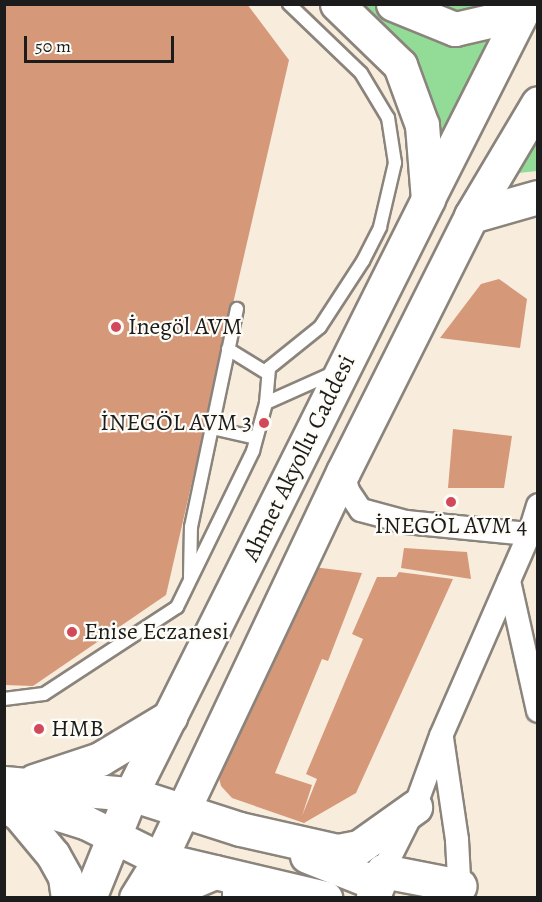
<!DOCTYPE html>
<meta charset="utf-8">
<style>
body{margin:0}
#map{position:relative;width:542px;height:902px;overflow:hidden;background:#f8eddc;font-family:Alegreya,serif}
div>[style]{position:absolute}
.green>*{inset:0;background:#92dc98}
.building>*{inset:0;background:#d59879}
.roads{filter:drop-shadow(2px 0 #8a847c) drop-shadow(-2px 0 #8a847c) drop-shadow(0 2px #8a847c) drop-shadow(0 -2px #8a847c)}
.lane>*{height:12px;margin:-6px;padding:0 6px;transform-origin:6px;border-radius:6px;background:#fff}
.street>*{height:22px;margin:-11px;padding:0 11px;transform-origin:11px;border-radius:11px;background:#fff}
.secondary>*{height:33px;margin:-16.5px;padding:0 16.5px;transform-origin:16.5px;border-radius:16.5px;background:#fff}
.highway>*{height:33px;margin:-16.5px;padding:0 16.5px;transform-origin:16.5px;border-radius:16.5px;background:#fff}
.dots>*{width:16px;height:16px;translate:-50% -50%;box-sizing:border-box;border:3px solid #fdfcf7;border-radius:50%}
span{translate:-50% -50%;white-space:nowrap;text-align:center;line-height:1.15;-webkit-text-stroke:4.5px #fdfcf7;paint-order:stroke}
.poi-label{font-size:24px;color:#1c1c1c}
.left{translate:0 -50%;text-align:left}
.right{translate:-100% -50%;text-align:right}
.street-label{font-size:24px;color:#1c1c1c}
.frame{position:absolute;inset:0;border:6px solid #1c1c1c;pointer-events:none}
.scale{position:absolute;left:24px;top:36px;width:150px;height:27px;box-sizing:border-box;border:3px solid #1c1c1c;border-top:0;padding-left:8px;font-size:18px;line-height:21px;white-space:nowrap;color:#1c1c1c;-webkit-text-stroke:4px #fdfcf7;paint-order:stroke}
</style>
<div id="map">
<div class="green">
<i style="clip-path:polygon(337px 5px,526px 5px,428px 199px,422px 125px)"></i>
<i style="clip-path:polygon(537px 118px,537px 171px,510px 174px)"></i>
</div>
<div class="building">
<i style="clip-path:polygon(4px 4px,247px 4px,289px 60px,166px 595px,33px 686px,4px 685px)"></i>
<i style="clip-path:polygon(499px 279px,527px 299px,520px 348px,440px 338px,481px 284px)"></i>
<i style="clip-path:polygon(453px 429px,512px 436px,504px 488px,448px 488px)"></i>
<i style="clip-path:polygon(404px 548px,467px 552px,471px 579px,401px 568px)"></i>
<i style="clip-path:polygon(305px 566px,362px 573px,328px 661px,322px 659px,275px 773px,312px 785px,302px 816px,317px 779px,306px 774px,363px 639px,352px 634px,377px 577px,396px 577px,399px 572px,453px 579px,356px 793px,304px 823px,232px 798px,221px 786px,216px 766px)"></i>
</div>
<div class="roads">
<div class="lane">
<i style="left:228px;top:349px;width:46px;rotate:31.6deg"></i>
<i style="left:266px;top:403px;width:73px;rotate:-24.1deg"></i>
<i style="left:212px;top:428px;width:45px;rotate:12.8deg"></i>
<i style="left:190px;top:577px;width:50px;rotate:-88.9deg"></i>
<i style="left:191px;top:527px;width:223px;rotate:-78.1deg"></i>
<i style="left:4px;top:699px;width:40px;rotate:-7.1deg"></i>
<i style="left:44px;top:694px;width:159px;rotate:-33.2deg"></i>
<i style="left:177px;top:607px;width:174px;rotate:-64deg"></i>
<i style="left:253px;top:451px;width:50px;rotate:-74.8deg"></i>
<i style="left:266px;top:403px;width:35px;rotate:-85deg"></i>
<i style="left:269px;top:368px;width:65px;rotate:-38.8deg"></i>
<i style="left:320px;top:327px;width:79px;rotate:-56.9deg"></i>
<i style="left:363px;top:261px;width:38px;rotate:-63deg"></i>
<i style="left:380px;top:227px;width:66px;rotate:-76.8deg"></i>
<i style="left:395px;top:163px;width:46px;rotate:-98.8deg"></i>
<i style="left:388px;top:118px;width:52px;rotate:-121deg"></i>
<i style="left:361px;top:73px;width:100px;rotate:-136.2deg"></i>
</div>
<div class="street">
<i style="left:343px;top:472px;width:20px;rotate:75deg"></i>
<i style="left:348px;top:491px;width:23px;rotate:56deg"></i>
<i style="left:361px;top:510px;width:47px;rotate:14.9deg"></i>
<i style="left:406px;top:522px;width:133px;rotate:5.6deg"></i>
<i style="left:509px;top:581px;width:133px;rotate:77.4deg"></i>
<i style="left:442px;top:738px;width:103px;rotate:81.6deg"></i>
<i style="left:457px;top:840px;width:58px;rotate:87deg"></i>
<i style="left:383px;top:871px;width:72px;rotate:-63.4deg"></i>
<i style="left:415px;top:807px;width:76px;rotate:-69.9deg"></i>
<i style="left:441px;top:736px;width:219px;rotate:-66.4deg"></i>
<i style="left:529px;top:535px;width:31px;rotate:-73deg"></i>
<i style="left:234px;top:898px;width:22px;rotate:-90deg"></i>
</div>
<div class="secondary">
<i style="left:34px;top:781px;width:70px;rotate:-18.4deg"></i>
<i style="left:100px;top:759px;width:82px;rotate:-31deg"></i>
<i style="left:4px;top:783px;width:127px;rotate:5deg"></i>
<i style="left:131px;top:794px;width:114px;rotate:17.8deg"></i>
<i style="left:240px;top:829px;width:100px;rotate:12.7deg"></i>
<i style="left:338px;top:851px;width:21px;rotate:-11deg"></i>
<i style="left:359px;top:847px;width:69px;rotate:-35.5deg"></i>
<i style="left:4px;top:797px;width:85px;rotate:17.2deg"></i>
<i style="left:85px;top:822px;width:84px;rotate:26.3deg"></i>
<i style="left:160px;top:859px;width:170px;rotate:13.3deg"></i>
<i style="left:4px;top:804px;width:18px;rotate:34deg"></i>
<i style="left:19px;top:814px;width:53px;rotate:50.3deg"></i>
<i style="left:53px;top:855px;width:25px;rotate:61deg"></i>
<i style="left:65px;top:877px;width:21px;rotate:82deg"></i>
<i style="left:307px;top:856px;width:76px;rotate:21.5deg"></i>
<i style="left:373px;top:897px;width:28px;rotate:-69deg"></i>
<i style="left:383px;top:871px;width:78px;rotate:11deg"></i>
<i style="left:89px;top:898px;width:112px;rotate:-68deg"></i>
<i style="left:131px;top:794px;width:665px;rotate:-63.47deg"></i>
<i style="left:136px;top:898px;width:46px;rotate:-58.4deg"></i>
<i style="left:160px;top:859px;width:428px;rotate:-64.7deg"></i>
<i style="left:343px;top:472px;width:286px;rotate:-63.4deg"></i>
<i style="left:153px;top:898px;width:67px;rotate:-22.8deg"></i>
</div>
<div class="highway">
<i style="left:337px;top:4px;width:88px;rotate:44.1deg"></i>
<i style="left:400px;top:65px;width:64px;rotate:69.9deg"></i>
<i style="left:422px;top:125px;width:74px;rotate:85.4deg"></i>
<i style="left:393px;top:4px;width:67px;rotate:22deg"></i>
<i style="left:455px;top:29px;width:39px;rotate:-13deg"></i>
<i style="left:493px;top:20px;width:29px;rotate:-34deg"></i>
<i style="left:428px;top:198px;width:217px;rotate:-63.2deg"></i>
<i style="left:471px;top:216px;width:131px;rotate:-59.3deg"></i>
<i style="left:471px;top:216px;width:70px;rotate:-15.8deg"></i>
</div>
</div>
<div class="dots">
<i style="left:116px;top:327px;background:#d1495b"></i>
<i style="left:264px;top:423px;background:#d1495b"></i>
<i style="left:451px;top:502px;background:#d1495b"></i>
<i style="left:72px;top:632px;background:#d1495b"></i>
<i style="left:39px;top:729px;background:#d1495b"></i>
</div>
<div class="poi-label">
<span class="left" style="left:128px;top:327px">İnegöl AVM</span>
<span class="right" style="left:252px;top:423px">İNEGÖL AVM 3</span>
<span style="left:451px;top:526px">İNEGÖL AVM 4</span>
<span class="left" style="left:84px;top:632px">Enise Eczanesi</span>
<span class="left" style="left:51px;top:729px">HMB</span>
</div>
<div class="street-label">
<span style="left:299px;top:458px;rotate:-64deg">Ahmet Akyollu Caddesi</span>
</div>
<div class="frame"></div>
<div class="scale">50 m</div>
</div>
